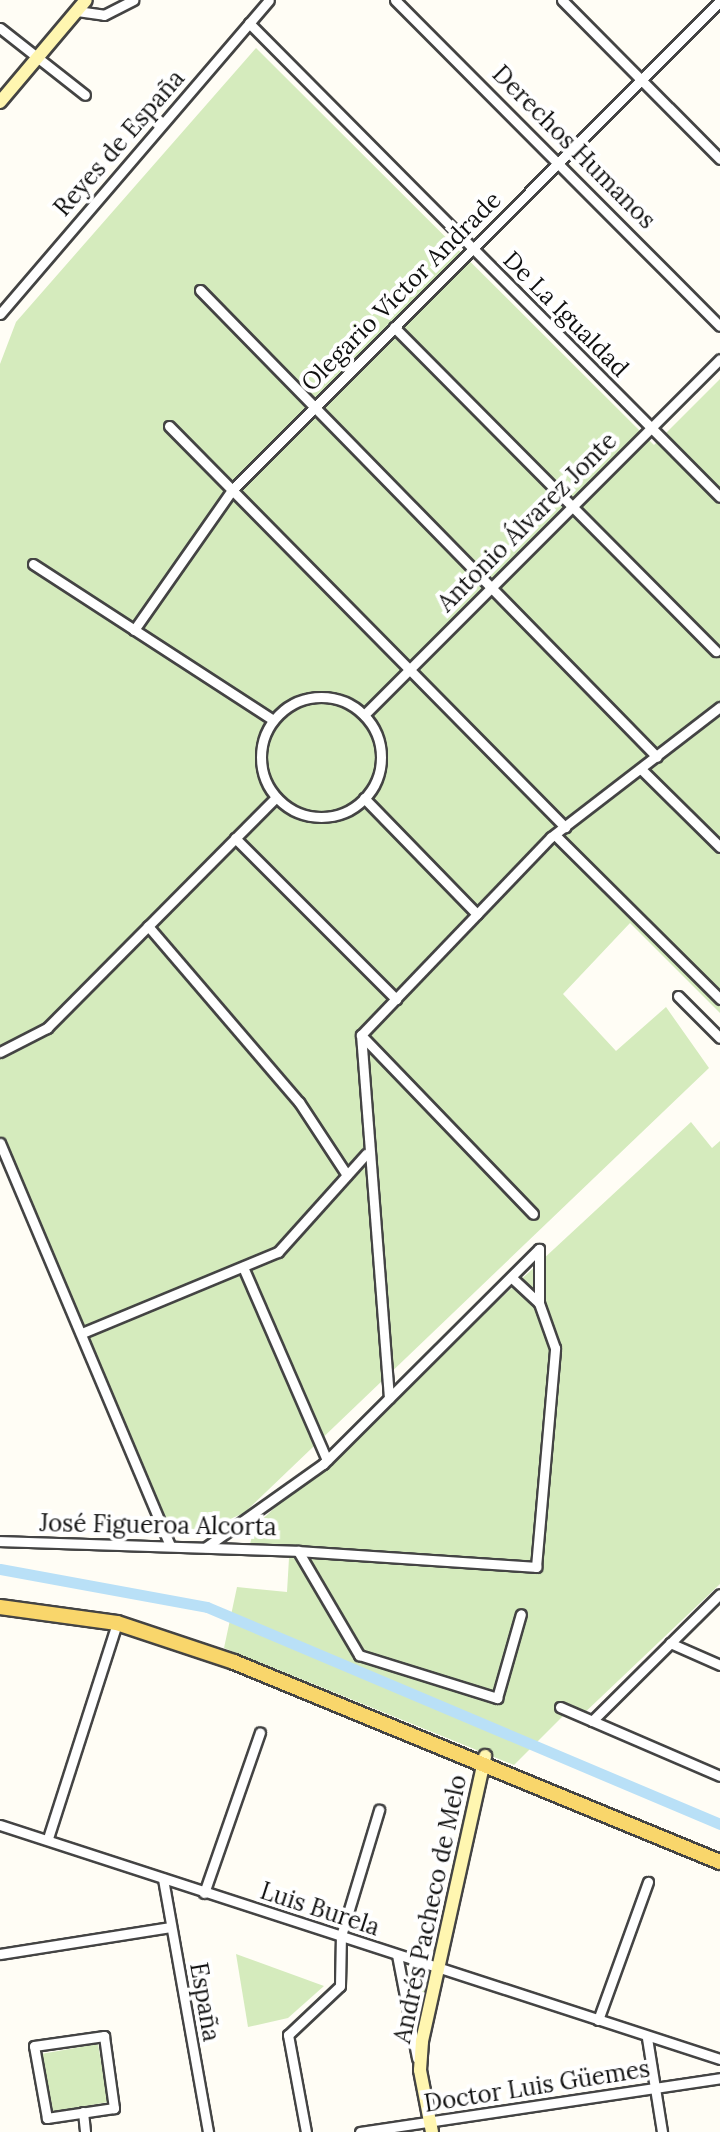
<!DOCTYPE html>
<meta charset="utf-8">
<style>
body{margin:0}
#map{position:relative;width:720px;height:2132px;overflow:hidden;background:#fffdf5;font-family:Lora,serif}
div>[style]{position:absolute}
.green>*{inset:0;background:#d5ebbd;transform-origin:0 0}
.canal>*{height:11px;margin:-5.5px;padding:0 5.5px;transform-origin:5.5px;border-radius:5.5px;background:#b9e0f7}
.roads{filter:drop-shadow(2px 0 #444) drop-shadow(-2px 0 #444) drop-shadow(0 2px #444) drop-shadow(0 -2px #444)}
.street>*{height:9px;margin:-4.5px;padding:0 4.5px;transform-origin:4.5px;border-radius:4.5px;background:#fff}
.street>.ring{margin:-4.5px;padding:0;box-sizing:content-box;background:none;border:9px solid #fff;border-radius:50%}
.secondary>*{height:12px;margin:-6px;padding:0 6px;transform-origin:6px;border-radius:6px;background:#fff6b0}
.primary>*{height:14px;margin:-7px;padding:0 7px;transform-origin:7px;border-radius:7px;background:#f9d66b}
span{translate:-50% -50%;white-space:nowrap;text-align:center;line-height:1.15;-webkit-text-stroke:8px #fff;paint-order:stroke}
.street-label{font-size:24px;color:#111}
</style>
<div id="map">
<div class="green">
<i style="clip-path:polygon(256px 48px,654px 445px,720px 379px,720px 1013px,630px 923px,563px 994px,616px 1051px,666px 1007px,709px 1068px,244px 1513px,205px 1530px,159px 1531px,0 1152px,0 364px,16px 322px)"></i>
<i style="clip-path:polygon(691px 1122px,712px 1148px,720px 1141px,720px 1584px,579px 1718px,564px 1715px,514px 1765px,224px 1648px,237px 1587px,287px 1592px,289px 1558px,248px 1553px,254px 1527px)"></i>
<i style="clip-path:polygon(236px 1954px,324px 1986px,288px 2018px,248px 2027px)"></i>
<i style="clip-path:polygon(410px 1964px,435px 1972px,420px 2027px)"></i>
<i style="left:98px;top:2044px;width:59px;height:58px;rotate:80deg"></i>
</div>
<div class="canal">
<i style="left:0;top:1569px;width:210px;rotate:10.4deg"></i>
<i style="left:207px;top:1607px;width:557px;rotate:22.93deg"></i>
</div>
<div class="roads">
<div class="street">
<i style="left:395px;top:0;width:460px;rotate:45.1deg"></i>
<i style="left:562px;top:0;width:224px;rotate:45.2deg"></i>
<i style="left:77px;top:11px;width:27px;rotate:8deg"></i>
<i style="left:104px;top:15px;width:33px;rotate:-27deg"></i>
<i style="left:249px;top:23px;width:668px;rotate:45.18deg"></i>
<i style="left:0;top:28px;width:108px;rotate:38.2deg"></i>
<i style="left:200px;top:290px;width:653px;rotate:45.62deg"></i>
<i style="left:0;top:314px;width:413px;rotate:-49.4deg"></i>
<i style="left:394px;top:327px;width:457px;rotate:45.2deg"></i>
<i style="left:169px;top:426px;width:564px;rotate:45.36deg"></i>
<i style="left:33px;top:564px;width:286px;rotate:33deg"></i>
<i style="left:134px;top:630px;width:171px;rotate:-55deg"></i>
<i style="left:232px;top:490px;width:691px;rotate:-45.06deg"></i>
<i class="ring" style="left:261px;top:697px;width:111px;height:111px"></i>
<i style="left:364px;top:715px;width:503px;rotate:-45deg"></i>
<i style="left:641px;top:769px;width:111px;rotate:44.6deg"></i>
<i style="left:364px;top:798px;width:162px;rotate:45.8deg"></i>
<i style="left:555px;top:835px;width:233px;rotate:44.8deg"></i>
<i style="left:235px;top:838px;width:228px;rotate:45deg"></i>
<i style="left:148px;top:926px;width:232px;rotate:49.4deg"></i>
<i style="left:299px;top:1102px;width:87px;rotate:56.7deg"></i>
<i style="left:678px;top:996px;width:59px;rotate:45deg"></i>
<i style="left:361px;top:1035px;width:248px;rotate:46.1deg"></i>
<i style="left:0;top:1052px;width:53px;rotate:-27.1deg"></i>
<i style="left:47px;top:1028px;width:325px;rotate:-45.2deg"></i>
<i style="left:0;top:1143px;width:437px;rotate:67.1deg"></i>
<i style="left:243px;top:1267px;width:210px;rotate:66.5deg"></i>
<i style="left:82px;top:1333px;width:212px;rotate:-22.5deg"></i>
<i style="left:278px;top:1252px;width:132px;rotate:-48.1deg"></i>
<i style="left:389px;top:1398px;width:364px;rotate:-94.4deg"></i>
<i style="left:361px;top:1035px;width:274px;rotate:-46.2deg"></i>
<i style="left:551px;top:837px;width:213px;rotate:-37.6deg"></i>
<i style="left:0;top:1541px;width:298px;rotate:1.9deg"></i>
<i style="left:298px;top:1551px;width:121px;rotate:59.6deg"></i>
<i style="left:359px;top:1655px;width:145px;rotate:17.3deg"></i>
<i style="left:497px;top:1698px;width:87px;rotate:-74.1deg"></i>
<i style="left:206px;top:1547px;width:143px;rotate:-35.4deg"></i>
<i style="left:323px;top:1464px;width:305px;rotate:-44.9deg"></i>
<i style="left:539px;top:1249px;width:54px;rotate:90deg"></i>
<i style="left:298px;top:1551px;width:239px;rotate:3.8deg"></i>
<i style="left:536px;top:1567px;width:220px;rotate:-85deg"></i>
<i style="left:555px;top:1348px;width:48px;rotate:-109.6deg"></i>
<i style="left:539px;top:1303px;width:38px;rotate:-137deg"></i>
<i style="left:670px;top:1643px;width:55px;rotate:23.7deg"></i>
<i style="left:560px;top:1707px;width:174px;rotate:23.3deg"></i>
<i style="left:592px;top:1721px;width:180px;rotate:-44.8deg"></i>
<i style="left:0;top:1825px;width:757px;rotate:18deg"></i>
<i style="left:48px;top:1838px;width:226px;rotate:-72.2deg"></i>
<i style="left:163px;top:1879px;width:257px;rotate:79.9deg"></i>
<i style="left:204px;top:1893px;width:170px;rotate:-70.8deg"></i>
<i style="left:0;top:1954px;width:173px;rotate:-9deg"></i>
<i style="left:397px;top:1955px;width:105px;rotate:79deg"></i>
<i style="left:598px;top:2020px;width:147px;rotate:-70.1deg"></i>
<i style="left:104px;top:2036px;width:73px;rotate:82.1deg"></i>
<i style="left:114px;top:2108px;width:68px;rotate:171.5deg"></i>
<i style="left:47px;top:2118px;width:73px;rotate:-100.2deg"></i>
<i style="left:34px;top:2046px;width:71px;rotate:-8.1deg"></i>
<i style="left:647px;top:2038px;width:95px;rotate:80.9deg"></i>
<i style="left:83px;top:2112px;width:20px;rotate:84deg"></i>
<i style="left:306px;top:2132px;width:99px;rotate:-100.5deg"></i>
<i style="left:288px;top:2035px;width:71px;rotate:-43.3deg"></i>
<i style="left:340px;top:1986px;width:50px;rotate:-88.9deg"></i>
<i style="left:341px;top:1936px;width:132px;rotate:-73.2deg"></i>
<i style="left:360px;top:2132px;width:364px;rotate:-8.5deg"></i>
</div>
<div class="secondary">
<i style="left:0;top:102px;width:133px;rotate:-49.9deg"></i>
<i style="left:432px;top:2132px;width:63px;rotate:-101deg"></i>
<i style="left:420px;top:2070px;width:29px;rotate:-86deg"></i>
<i style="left:422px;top:2041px;width:292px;rotate:-77.5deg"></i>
</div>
<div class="primary">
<i style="left:0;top:1607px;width:118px;rotate:7.8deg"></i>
<i style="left:117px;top:1623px;width:123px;rotate:18.4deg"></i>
<i style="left:234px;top:1662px;width:526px;rotate:22.37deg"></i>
</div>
</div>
<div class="street-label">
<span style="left:119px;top:143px;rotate:-49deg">Reyes de España</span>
<span style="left:574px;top:147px;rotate:45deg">Derechos Humanos</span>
<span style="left:401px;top:291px;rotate:-45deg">Olegario Víctor Andrade</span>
<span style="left:566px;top:314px;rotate:45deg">De La Igualdad</span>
<span style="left:527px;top:522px;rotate:-45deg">Antonio Álvarez Jonte</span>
<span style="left:158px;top:1525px;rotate:1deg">José Figueroa Alcorta</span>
<span style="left:320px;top:1909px;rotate:18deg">Luis Burela</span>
<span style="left:430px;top:1909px;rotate:-78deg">Andrés Pacheco de Melo</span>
<span style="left:205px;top:2002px;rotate:80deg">España</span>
<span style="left:537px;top:2086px;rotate:-9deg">Doctor Luis Güemes</span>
</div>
</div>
